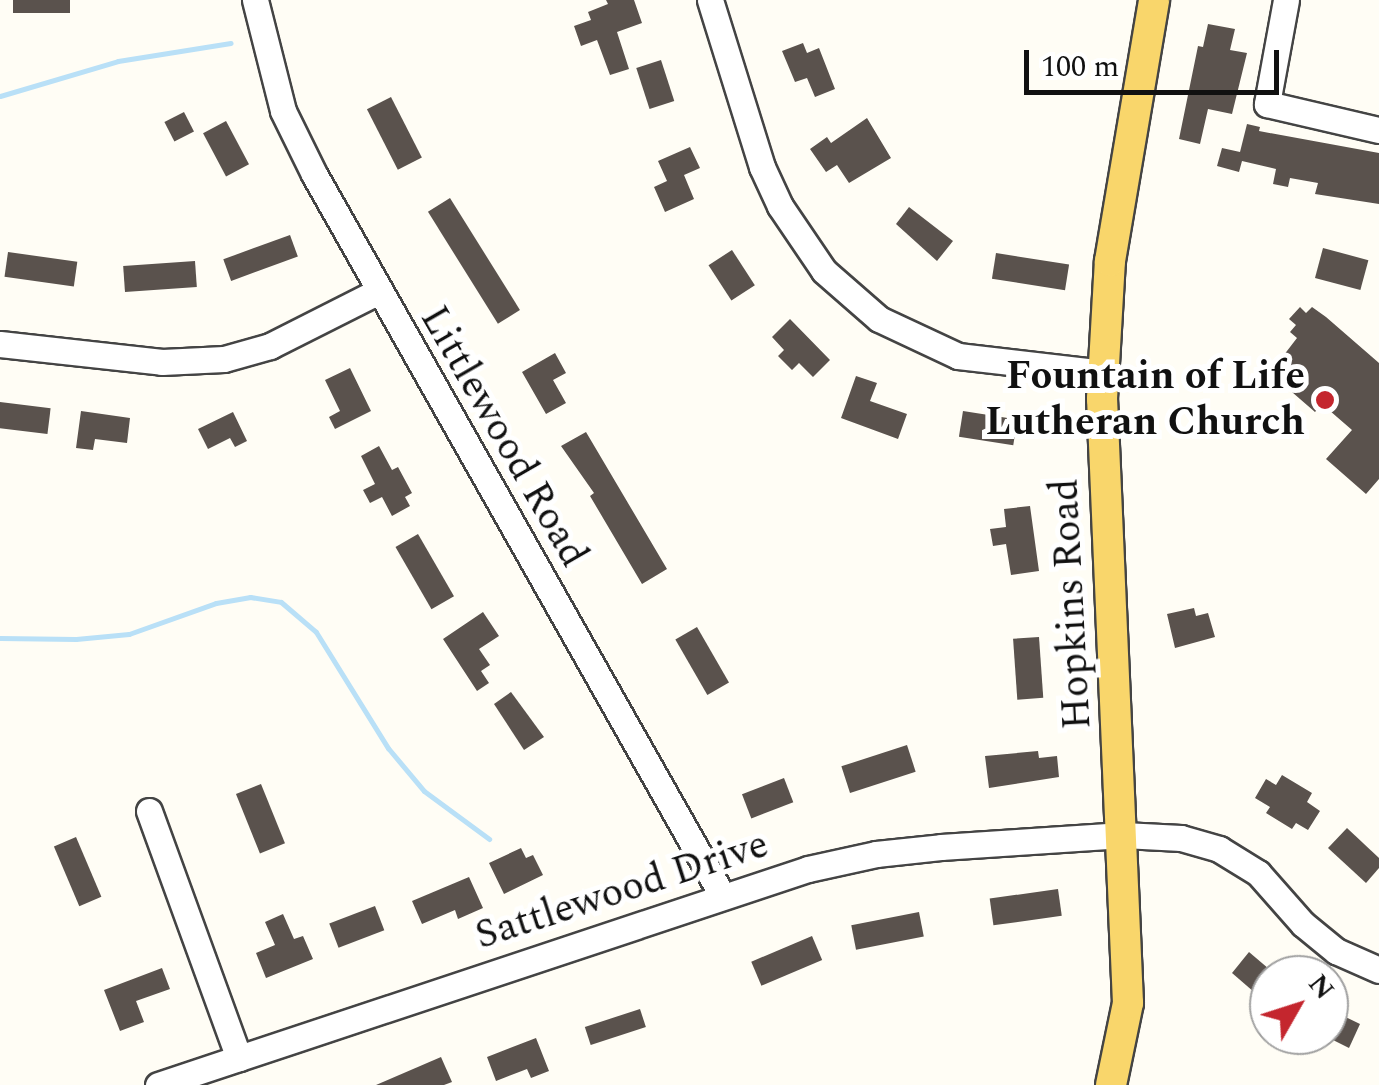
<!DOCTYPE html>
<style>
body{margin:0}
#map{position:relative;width:1379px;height:1085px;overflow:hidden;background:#fffdf5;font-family:Spectral,serif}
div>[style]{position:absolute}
.stream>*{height:5px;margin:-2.5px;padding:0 2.5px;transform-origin:2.5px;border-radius:2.5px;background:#b9e0f7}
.building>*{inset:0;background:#5a524d;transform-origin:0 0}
.roads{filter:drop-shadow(2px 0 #444) drop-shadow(-2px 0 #444) drop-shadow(0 2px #444) drop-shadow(0 -2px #444)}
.minor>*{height:25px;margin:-12.5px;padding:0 12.5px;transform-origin:12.5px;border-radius:12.5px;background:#fff}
.major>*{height:30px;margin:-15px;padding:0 15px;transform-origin:15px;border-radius:15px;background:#f9d66b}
.dots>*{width:28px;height:28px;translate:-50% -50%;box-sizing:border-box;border:5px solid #fff;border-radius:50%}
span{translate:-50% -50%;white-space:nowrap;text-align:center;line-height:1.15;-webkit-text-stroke:10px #fff;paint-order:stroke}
.poi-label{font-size:40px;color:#111;font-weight:700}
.right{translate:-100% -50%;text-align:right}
.street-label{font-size:40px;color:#111}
.north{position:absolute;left:1249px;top:955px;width:100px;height:100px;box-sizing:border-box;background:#fff;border:2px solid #a0a0a0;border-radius:50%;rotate:51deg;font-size:28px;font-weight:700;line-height:40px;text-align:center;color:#111}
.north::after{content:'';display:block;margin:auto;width:35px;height:45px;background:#c4262e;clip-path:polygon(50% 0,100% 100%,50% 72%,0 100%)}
.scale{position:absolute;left:1024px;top:50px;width:255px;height:45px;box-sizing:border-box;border:5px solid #111;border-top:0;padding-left:12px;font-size:30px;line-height:35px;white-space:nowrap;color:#111;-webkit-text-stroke:8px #fff;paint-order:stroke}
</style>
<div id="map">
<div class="stream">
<i style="left:0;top:96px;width:123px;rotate:-16.5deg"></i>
<i style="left:118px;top:61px;width:114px;rotate:-9.1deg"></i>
<i style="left:0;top:638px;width:76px;rotate:0.8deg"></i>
<i style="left:76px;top:639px;width:53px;rotate:-5.4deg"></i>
<i style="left:129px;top:634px;width:92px;rotate:-19.6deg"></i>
<i style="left:216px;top:603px;width:35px;rotate:-10deg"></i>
<i style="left:250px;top:597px;width:31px;rotate:9deg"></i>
<i style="left:281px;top:602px;width:46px;rotate:40.6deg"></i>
<i style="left:316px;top:632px;width:137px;rotate:58.2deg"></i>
<i style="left:388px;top:748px;width:56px;rotate:50.1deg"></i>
<i style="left:424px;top:791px;width:81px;rotate:36.4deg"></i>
</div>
<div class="building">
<i style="left:13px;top:0;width:57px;height:13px"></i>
<i style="clip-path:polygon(606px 0,634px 0,642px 23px,617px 32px,629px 69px,610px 75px,597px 40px,581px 46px,574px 26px,591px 20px,588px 12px,608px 4px)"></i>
<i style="clip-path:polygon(1208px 24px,1235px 29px,1230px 50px,1247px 53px,1232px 114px,1208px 109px,1200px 144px,1179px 139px,1198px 46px,1203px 47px)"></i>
<i style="clip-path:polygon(803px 43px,807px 53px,819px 48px,835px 89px,815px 97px,807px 78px,795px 82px,782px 51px)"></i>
<i style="left:661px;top:60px;width:43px;height:26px;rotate:72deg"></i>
<i style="left:391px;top:97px;width:68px;height:27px;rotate:63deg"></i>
<i style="left:184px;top:112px;width:22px;height:22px;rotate:63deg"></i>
<i style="clip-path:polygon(867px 118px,891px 158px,849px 183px,837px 165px,826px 172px,810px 149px,827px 137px,831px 143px)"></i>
<i style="left:226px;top:121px;width:49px;height:26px;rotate:62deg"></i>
<i style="clip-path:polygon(1247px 124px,1260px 127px,1259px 131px,1379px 153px,1379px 204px,1315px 194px,1318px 183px,1290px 178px,1288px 187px,1273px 184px,1276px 169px,1242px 161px,1239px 172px,1217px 166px,1222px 148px,1240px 152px)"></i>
<i style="clip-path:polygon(690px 147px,700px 168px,684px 175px,694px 199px,665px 212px,654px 187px,667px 181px,658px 161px)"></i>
<i style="left:450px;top:198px;width:132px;height:26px;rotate:58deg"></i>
<i style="clip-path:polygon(909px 207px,953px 241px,937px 261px,896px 224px)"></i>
<i style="left:290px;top:235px;width:23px;height:71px;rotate:70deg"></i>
<i style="left:1323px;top:248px;width:47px;height:31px;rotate:15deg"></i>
<i style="left:732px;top:250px;width:42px;height:28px;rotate:57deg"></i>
<i style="left:8px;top:252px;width:70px;height:25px;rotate:8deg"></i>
<i style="left:996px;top:253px;width:74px;height:26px;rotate:9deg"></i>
<i style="left:195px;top:261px;width:26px;height:72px;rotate:86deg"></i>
<i style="clip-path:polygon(1300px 307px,1306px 313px,1312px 307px,1326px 317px,1379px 363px,1379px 479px,1366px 494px,1326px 459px,1352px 430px,1322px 404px,1315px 412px,1270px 373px,1297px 338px,1290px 332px,1296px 325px,1289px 319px)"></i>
<i style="clip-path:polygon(790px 319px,830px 360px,813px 377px,799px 363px,792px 370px,778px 356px,784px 350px,772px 337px)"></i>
<i style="clip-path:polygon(555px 353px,566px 373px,553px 380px,566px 403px,546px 414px,522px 372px)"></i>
<i style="clip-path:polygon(350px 368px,371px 411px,335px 429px,329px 417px,340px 411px,325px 380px)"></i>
<i style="clip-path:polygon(856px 376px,877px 383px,870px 401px,907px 414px,898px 439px,841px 418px)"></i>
<i style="left:0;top:402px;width:51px;height:26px;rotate:7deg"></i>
<i style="clip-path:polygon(81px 411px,130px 418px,127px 443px,95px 439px,93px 450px,76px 448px)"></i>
<i style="left:963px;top:411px;width:55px;height:26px;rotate:9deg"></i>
<i style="clip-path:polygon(233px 412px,247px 441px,235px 447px,230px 438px,208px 449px,198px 429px)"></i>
<i style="clip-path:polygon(586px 432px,667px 569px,642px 584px,590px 496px,594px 493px,561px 446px)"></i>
<i style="clip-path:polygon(379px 446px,392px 470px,398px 467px,412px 493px,405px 497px,410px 506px,392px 516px,382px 497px,370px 503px,363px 490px,375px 484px,361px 456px)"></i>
<i style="clip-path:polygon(1030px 506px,1039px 571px,1011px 575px,1006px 544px,993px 546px,990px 529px,1006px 527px,1004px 509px)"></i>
<i style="left:418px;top:534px;width:72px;height:26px;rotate:60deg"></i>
<i style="clip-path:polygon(1194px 608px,1196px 616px,1208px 613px,1215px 637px,1175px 648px,1167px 614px)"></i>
<i style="clip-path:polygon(483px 612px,499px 636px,479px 649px,490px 665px,481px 671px,489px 683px,477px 691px,443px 639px)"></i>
<i style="left:697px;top:627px;width:64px;height:25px;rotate:60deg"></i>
<i style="left:1039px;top:637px;width:61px;height:26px;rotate:86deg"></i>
<i style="clip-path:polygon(511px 692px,544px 737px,524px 750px,494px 704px)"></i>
<i style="left:907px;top:745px;width:28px;height:69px;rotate:72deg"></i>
<i style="clip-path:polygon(1038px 751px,1039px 758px,1057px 756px,1059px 777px,989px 788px,985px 756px)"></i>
<i style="clip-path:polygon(1282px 775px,1312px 793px,1307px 802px,1320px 811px,1308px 830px,1296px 823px,1292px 829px,1266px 813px,1270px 807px,1255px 798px,1266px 779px,1276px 785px)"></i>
<i style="left:784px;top:778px;width:26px;height:45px;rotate:69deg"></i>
<i style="left:261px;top:784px;width:64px;height:27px;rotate:68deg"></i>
<i style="clip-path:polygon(1347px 828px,1379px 858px,1379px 868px,1366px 883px,1328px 848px)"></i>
<i style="left:76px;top:837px;width:65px;height:24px;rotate:67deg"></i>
<i style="clip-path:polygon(521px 848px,526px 858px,533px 855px,543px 875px,504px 894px,489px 863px)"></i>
<i style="clip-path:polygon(469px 877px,483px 908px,458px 919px,455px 910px,422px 924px,412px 901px)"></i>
<i style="left:1058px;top:889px;width:27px;height:69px;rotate:82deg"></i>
<i style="left:375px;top:906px;width:26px;height:49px;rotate:69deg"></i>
<i style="left:919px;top:912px;width:25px;height:69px;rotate:79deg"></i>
<i style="clip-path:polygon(283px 914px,294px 939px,303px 936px,313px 959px,266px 978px,256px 953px,275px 945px,265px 922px)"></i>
<i style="left:812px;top:936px;width:26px;height:66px;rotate:67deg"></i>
<i style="clip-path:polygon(1249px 952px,1269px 969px,1269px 1005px,1232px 973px)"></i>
<i style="clip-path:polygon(162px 968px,170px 989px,136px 1001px,144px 1022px,120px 1031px,104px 990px)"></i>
<i style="left:640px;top:1009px;width:19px;height:58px;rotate:72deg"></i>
<i style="clip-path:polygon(1329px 1009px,1360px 1024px,1349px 1048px,1329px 1038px)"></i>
<i style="clip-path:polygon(536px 1038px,549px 1071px,531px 1078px,527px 1069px,496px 1081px,487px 1057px)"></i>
<i style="clip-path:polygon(441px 1057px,452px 1082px,444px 1085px,376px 1085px)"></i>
</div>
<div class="roads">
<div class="minor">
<i style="left:255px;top:0;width:114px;rotate:75.8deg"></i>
<i style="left:283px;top:111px;width:70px;rotate:63.8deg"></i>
<i style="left:314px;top:174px;width:828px;rotate:60.5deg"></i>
<i style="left:710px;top:0;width:175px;rotate:72.7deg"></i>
<i style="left:762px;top:167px;width:43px;rotate:65.2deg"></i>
<i style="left:780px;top:206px;width:78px;rotate:55.9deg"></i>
<i style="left:824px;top:271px;width:73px;rotate:41.1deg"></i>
<i style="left:879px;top:319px;width:87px;rotate:25.1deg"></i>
<i style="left:958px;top:356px;width:147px;rotate:6.6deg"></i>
<i style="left:1286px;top:0;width:106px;rotate:100.4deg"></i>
<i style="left:1267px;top:104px;width:115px;rotate:13.1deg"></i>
<i style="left:0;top:344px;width:163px;rotate:6.3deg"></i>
<i style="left:162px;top:362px;width:62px;rotate:-2.8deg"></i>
<i style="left:224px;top:359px;width:48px;rotate:-15.8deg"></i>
<i style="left:270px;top:346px;width:120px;rotate:-26.8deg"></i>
<i style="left:149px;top:811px;width:263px;rotate:70deg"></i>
<i style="left:158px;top:1085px;width:685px;rotate:-18.38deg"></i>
<i style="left:808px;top:869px;width:70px;rotate:-12.4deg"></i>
<i style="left:876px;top:854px;width:65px;rotate:-6.1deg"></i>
<i style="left:941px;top:847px;width:182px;rotate:-3.8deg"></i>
<i style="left:1123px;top:835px;width:58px;rotate:3deg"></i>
<i style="left:1181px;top:838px;width:40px;rotate:16deg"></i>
<i style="left:1219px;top:849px;width:46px;rotate:31.6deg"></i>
<i style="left:1258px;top:873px;width:68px;rotate:48.6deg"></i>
<i style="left:1303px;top:924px;width:43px;rotate:39.3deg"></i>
<i style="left:1336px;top:951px;width:47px;rotate:23.8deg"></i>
</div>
<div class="major">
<i style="left:1111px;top:1085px;width:84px;rotate:-78.3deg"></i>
<i style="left:1128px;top:1003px;width:605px;rotate:-92.46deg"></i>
<i style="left:1102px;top:399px;width:138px;rotate:-86.7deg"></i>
<i style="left:1110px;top:261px;width:265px;rotate:-80.4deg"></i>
</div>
</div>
<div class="dots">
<i style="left:1325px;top:400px;background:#c4262e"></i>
</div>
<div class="poi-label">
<span class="right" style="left:1305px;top:400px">Fountain of Life<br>Lutheran Church</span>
</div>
<div class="street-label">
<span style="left:503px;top:437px;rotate:60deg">Littlewood Road</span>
<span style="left:1072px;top:604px;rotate:-93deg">Hopkins Road</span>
<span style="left:622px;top:891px;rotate:-18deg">Sattlewood Drive</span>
</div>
<div class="north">N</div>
<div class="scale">100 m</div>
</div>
